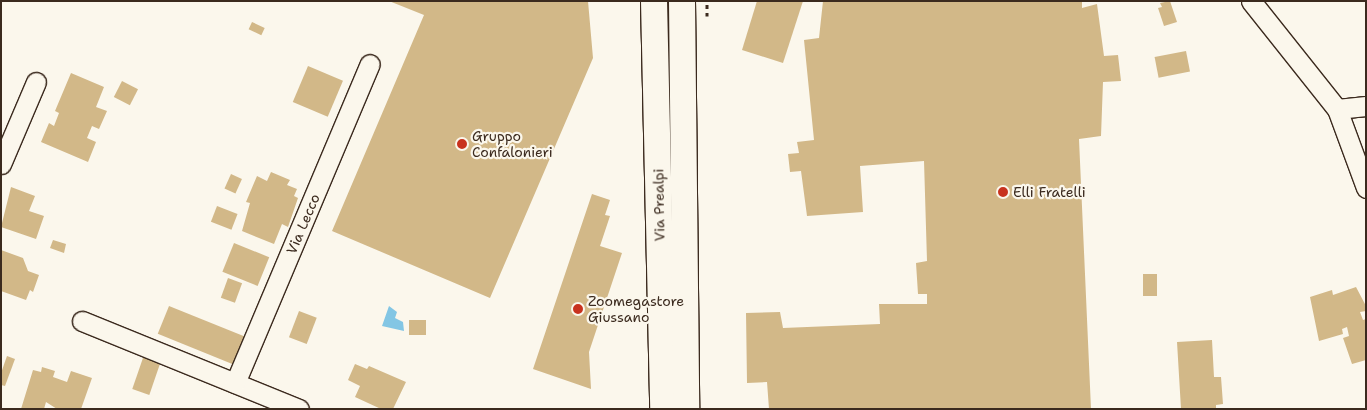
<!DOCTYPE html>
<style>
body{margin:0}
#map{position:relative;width:1367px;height:410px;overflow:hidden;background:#fbf7ec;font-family:"Shantell Sans",sans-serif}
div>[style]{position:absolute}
.water>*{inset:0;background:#83c6e4}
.building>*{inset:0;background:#d2b888;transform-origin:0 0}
.path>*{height:3px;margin-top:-1.5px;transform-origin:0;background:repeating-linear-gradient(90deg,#3b2a1e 0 4px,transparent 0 8px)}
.roads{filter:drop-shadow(1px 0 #3b2a1e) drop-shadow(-1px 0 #3b2a1e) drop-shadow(0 1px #3b2a1e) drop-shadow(0 -1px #3b2a1e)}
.minor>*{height:19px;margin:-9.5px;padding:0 9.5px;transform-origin:9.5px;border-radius:9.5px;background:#fbf7ec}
.secondary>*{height:26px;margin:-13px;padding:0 13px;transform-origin:13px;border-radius:13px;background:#fbf7ec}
.dots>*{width:14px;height:14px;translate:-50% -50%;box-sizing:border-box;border:2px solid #fbf7ec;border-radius:50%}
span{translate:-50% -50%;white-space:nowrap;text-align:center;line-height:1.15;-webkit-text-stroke:4.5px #fbf7ec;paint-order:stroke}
.poi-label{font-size:14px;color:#3b2a1e}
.left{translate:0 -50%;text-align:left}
.street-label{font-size:14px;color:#3b2a1e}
.frame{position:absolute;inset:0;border:2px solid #3b2a1e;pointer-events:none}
</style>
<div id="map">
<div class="water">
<i style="clip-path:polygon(389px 306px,397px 312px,395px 318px,403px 322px,404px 331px,382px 326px)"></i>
</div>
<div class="building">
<i style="clip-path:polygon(389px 1px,588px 1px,593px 58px,490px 298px,332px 231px,424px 15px)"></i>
<i style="clip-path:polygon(757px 1px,803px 1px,783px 63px,742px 50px)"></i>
<i style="clip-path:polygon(823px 1px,1082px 1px,1082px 8px,1097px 4px,1104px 56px,1118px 55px,1121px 81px,1103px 82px,1101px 136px,1079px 139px,1091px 409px,769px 409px,767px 382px,747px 383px,746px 313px,780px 312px,783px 328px,880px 324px,879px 304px,927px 304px,927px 294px,918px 294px,916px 263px,927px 261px,924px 161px,860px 166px,863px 212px,807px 216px,801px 171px,790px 172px,788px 154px,799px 153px,797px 142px,814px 140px,804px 40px,819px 38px)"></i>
<i style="clip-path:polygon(1170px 1px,1177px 22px,1164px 26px,1158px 8px,1162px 7px,1160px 3px)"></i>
<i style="left:252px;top:22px;width:14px;height:8px;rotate:25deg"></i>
<i style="left:1186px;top:51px;width:21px;height:32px;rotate:79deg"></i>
<i style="left:308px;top:66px;width:38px;height:39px;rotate:23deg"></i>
<i style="clip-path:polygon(71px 73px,104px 87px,96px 107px,107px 111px,99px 129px,92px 126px,87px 138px,96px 142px,88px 162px,41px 142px,49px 123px,54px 126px,59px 113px,55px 111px)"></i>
<i style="left:122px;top:81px;width:18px;height:18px;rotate:27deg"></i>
<i style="clip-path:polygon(271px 172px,290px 180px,287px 185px,297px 189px,294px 196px,298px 198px,288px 227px,282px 224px,274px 244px,242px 231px,250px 203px,246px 202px,257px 176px,267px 181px)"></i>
<i style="left:231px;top:174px;width:12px;height:16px;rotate:24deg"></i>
<i style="clip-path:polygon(11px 187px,35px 196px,29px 211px,44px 216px,36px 239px,1px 227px)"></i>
<i style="clip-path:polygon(592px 194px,610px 200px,605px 215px,610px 216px,600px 246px,622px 253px,589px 352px,591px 389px,533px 369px)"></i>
<i style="left:217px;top:206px;width:22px;height:17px;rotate:21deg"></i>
<i style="clip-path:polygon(53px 240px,66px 244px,64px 253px,50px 248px)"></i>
<i style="left:234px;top:243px;width:38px;height:31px;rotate:22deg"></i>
<i style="clip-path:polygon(1px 250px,23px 258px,28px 271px,39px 275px,33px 292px,30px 290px,26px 300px,1px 291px)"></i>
<i style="left:1143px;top:274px;width:14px;height:22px"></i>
<i style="left:228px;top:278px;width:15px;height:21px;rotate:20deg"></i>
<i style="clip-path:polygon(1356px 287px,1366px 306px,1366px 311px,1360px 312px,1363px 320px,1366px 319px,1366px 360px,1352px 364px,1343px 338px,1349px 336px,1347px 327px,1342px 329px,1343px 334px,1319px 341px,1310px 297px,1332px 290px,1333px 295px)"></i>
<i style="left:169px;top:306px;width:87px;height:30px;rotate:22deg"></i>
<i style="left:299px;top:311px;width:19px;height:28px;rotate:21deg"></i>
<i style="left:409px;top:320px;width:17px;height:15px"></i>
<i style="clip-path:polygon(1212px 340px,1214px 377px,1221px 377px,1223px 404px,1216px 405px,1216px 409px,1181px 409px,1177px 342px)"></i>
<i style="left:144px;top:355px;width:18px;height:36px;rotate:19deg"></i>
<i style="clip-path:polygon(7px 356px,15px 359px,5px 386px,1px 385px,1px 373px)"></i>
<i style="clip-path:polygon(355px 364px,367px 369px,369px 366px,406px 382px,393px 409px,381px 409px,355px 397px,360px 386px,348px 380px)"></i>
<i style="clip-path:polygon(42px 367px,55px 371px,53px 377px,67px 382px,71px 371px,92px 378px,81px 409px,57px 409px,46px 402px,44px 409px,21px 409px,33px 370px,41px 372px)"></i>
</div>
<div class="path">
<i style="left:707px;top:16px;width:15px;rotate:-90deg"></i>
</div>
<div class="roads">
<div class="minor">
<i style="left:1251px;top:1px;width:138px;rotate:51.5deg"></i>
<i style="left:1337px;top:109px;width:84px;rotate:69.8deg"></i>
<i style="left:1337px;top:109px;width:29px;rotate:-6deg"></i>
<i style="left:1px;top:164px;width:89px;rotate:-66.9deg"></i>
<i style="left:82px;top:321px;width:234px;rotate:22.1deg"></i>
<i style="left:235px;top:383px;width:346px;rotate:-67.1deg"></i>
</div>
<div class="secondary">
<i style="left:654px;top:1px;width:408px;rotate:88.7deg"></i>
<i style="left:682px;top:1px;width:408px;rotate:89.4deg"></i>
</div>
</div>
<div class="dots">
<i style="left:462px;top:144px;background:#c8321e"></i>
<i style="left:1003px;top:192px;background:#c8321e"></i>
<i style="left:578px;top:309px;background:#c8321e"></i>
</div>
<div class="poi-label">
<span class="left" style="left:472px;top:144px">Gruppo<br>Confalonieri</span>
<span class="left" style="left:1013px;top:192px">Elli Fratelli</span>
<span class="left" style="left:588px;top:309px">Zoomegastore<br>Giussano</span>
</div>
<div class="street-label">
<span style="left:659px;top:205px;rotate:-91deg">Via Prealpi</span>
<span style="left:303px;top:224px;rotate:-67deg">Via Lecco</span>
</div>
<div class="frame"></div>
</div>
